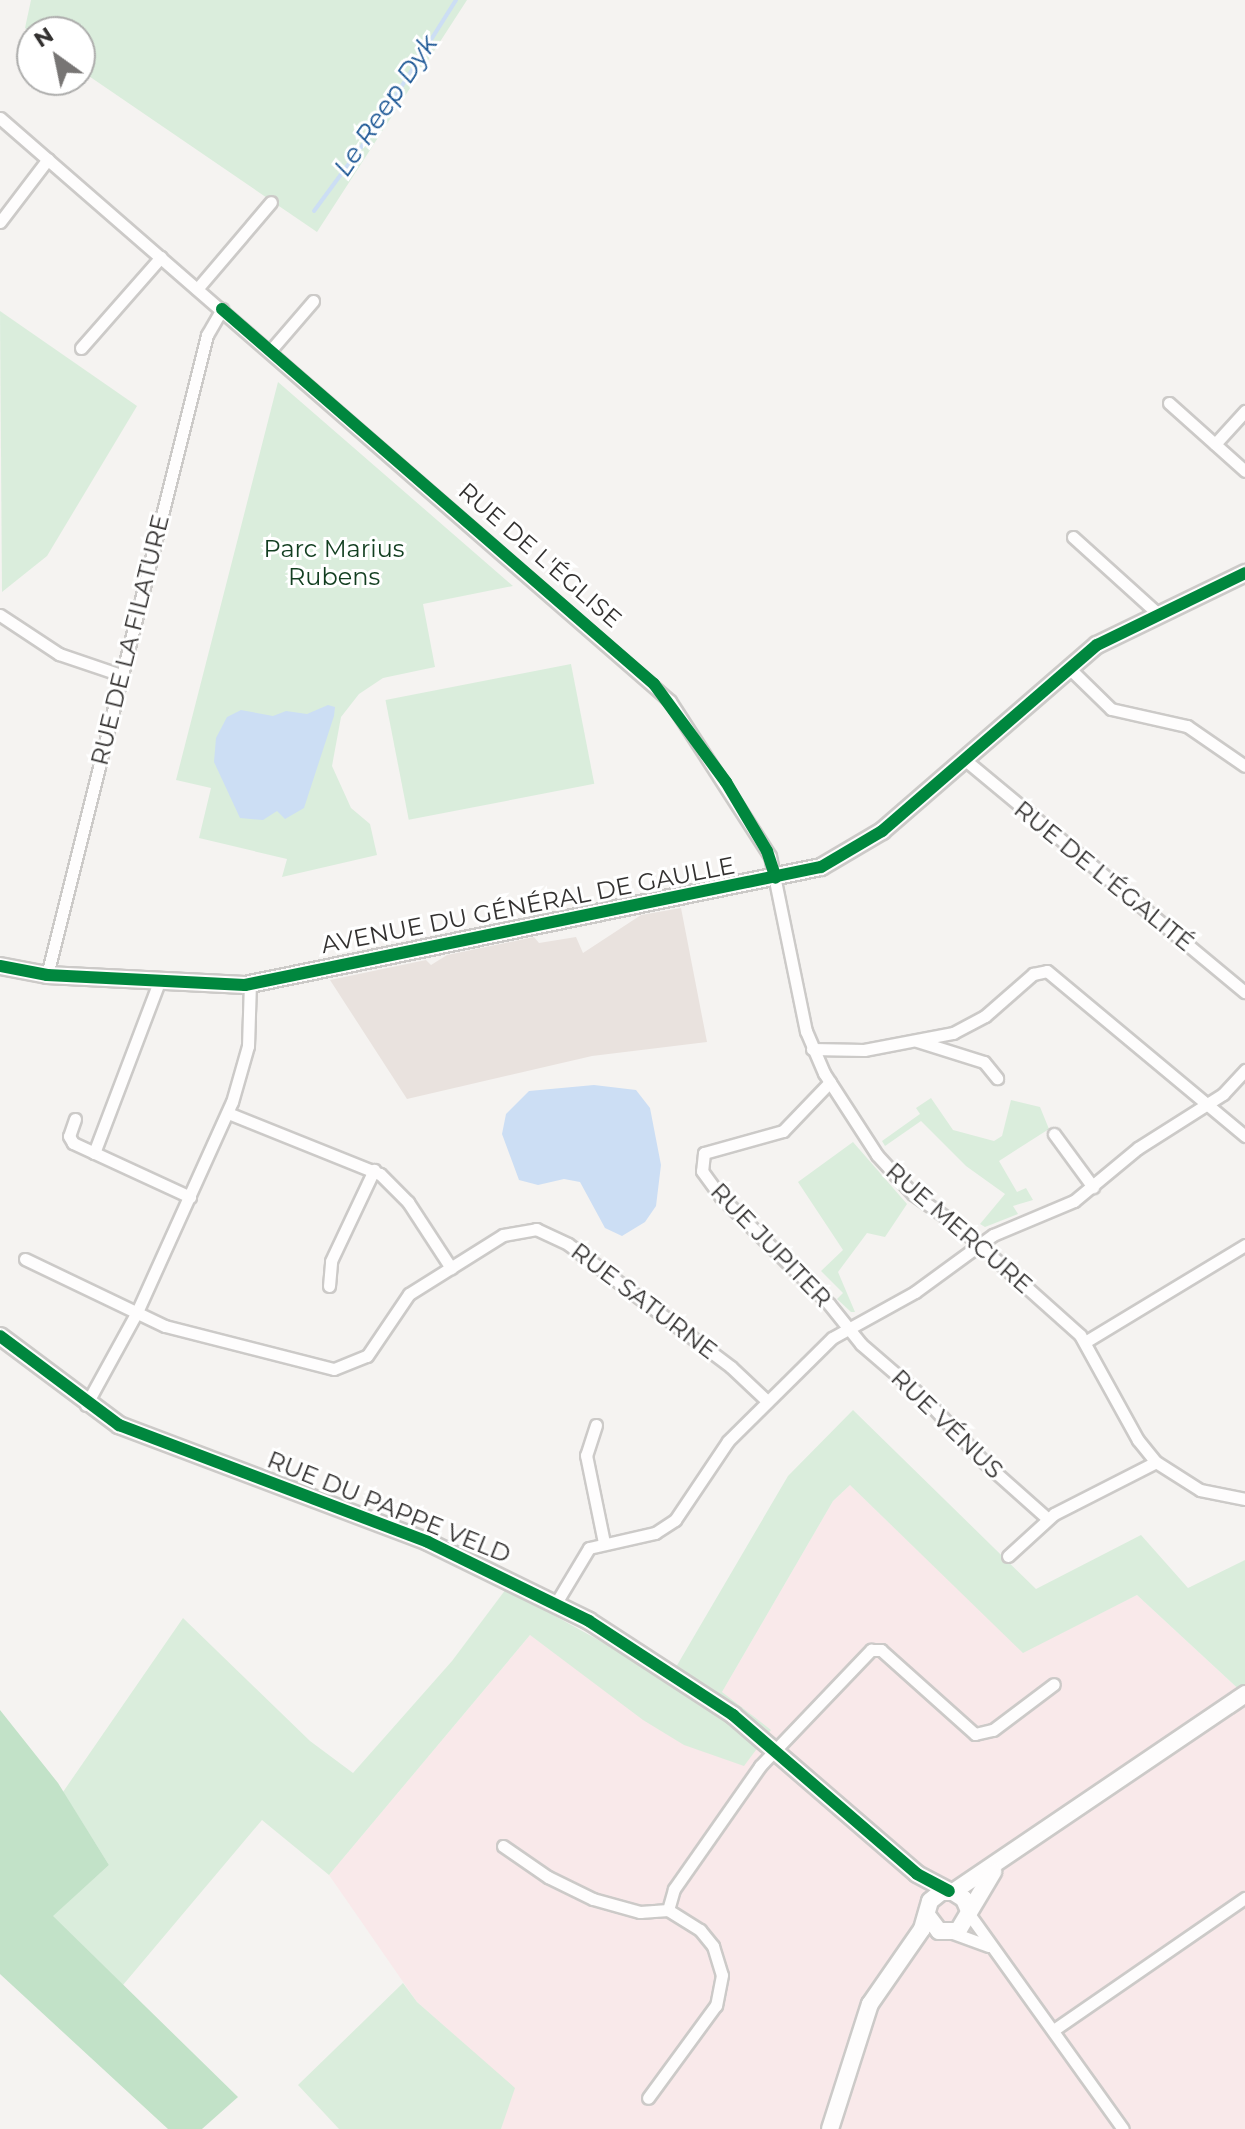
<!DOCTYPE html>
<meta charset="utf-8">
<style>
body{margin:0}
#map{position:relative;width:1245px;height:2129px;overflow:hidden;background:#f5f3f1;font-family:Montserrat,sans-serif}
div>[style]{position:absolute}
.commercial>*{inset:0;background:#f9e9ea}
.built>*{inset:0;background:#e9e2de}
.green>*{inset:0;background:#daeddc;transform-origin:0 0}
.forest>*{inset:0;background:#c2e2c8}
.water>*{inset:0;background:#ccdef4}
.stream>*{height:4px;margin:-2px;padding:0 2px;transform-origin:2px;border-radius:2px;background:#ccdef4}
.roads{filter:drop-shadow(2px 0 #cccac8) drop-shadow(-2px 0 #cccac8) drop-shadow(0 2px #cccac8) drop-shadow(0 -2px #cccac8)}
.street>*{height:11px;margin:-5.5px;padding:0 5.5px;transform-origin:5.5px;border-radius:5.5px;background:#fefdfd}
.secondary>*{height:16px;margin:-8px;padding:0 8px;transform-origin:8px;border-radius:8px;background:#fefdfd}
.cycleway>*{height:12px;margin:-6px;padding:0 6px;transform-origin:6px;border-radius:6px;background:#00873e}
span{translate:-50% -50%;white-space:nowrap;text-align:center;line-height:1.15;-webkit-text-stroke:6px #fff;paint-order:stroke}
.park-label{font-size:24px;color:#123e20}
.street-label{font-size:24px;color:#333130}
.water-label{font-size:26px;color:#1c5795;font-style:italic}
.north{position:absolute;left:16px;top:16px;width:80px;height:80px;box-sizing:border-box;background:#fff;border:2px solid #adadac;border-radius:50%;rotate:327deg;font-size:22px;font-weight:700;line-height:32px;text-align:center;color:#333130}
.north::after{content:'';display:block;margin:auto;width:28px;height:36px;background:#777574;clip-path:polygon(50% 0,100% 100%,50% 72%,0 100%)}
</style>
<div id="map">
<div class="commercial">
<i style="clip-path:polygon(850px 1485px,1023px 1652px,1137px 1595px,1245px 1695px,1245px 2129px,501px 2129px,514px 2088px,417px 2002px,329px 1875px,530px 1635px,684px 1745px,722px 1692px,833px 1501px)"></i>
</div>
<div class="built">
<i style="clip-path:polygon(681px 908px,707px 1042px,592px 1056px,407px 1099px,330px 980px,426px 960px,431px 965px,447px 955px,534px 937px,539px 943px,576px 937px,583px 953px,641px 915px)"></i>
</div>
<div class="green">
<i style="clip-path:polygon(31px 0,467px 0,317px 232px,80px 70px,80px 32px,32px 33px,25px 28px)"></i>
<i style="clip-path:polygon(0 311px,137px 406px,47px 556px,2px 592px)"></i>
<i style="clip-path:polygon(278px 382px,513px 586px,423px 604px,435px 667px,383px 678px,359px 694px,341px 717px,332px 766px,351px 808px,370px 824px,377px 855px,282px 877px,287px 859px,199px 838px,211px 788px,176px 780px)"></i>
<i style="left:571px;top:664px;width:122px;height:189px;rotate:79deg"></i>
<i style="clip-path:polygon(931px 1098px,953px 1130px,994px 1141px,1002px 1136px,1011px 1100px,1040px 1107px,1049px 1129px,999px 1161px,1017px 1192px,1026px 1188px,1033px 1200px,1013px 1206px,1018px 1214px,985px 1227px,980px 1224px,1005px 1194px,966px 1166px,921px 1121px,885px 1146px,882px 1141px,920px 1114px,916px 1108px)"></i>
<i style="clip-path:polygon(853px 1142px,907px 1204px,885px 1237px,867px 1233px,838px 1272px,855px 1312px,851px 1312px,837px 1299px,843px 1293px,821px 1271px,843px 1250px,798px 1182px)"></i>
<i style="clip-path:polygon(853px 1410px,1036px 1589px,1141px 1535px,1188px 1588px,1245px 1560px,1245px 1695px,1137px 1595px,1023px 1653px,850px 1485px,833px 1501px,722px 1692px,771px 1730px,744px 1766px,684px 1745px,643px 1720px,530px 1635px,329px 1875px,262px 1820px,123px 1985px,52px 1916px,109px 1865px,63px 1792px,183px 1618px,310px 1741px,353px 1773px,452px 1661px,506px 1589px,669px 1679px,788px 1476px)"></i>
<i style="clip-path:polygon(403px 1983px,417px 2002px,515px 2088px,501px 2129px,339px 2129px,298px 2085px)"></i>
</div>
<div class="forest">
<i style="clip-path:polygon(0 1710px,58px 1783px,109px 1865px,53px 1916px,238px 2097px,202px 2129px,168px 2129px,0 1974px)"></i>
</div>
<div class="water">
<i style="clip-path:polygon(328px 705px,335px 707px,334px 716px,304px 808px,285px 819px,277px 811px,263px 820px,240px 818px,214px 762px,216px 738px,227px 717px,241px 710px,273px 716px,286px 711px,307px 714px)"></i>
<i style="clip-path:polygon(594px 1085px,636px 1090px,650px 1108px,661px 1165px,656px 1206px,645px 1222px,622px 1236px,605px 1228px,580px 1182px,564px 1179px,538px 1185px,519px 1180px,502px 1134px,506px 1114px,529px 1091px)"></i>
</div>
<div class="stream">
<i style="left:314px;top:211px;width:104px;rotate:-53.6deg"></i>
<i style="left:376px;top:127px;width:150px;rotate:-57.8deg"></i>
</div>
<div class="roads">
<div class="street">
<i style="left:0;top:118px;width:888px;rotate:41.03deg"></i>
<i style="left:670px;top:701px;width:184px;rotate:57.2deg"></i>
<i style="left:770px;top:856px;width:179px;rotate:78.4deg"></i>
<i style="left:806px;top:1031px;width:46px;rotate:66.8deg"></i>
<i style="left:824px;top:1073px;width:98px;rotate:57.1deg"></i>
<i style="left:877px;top:1155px;width:53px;rotate:47.3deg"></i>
<i style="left:913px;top:1194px;width:54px;rotate:35.2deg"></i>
<i style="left:957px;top:1225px;width:165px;rotate:41.8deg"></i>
<i style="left:1080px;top:1335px;width:120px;rotate:61.1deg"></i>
<i style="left:1138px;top:1440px;width:28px;rotate:51deg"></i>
<i style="left:1156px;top:1462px;width:52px;rotate:32.5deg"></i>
<i style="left:1200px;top:1490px;width:46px;rotate:11.3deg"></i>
<i style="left:0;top:222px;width:79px;rotate:-52.7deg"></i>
<i style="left:197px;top:289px;width:114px;rotate:-49.6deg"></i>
<i style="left:81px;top:348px;width:121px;rotate:-48.7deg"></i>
<i style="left:270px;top:351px;width:66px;rotate:-49.3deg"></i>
<i style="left:1169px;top:403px;width:102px;rotate:41.8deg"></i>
<i style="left:1215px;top:444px;width:45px;rotate:-47.7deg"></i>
<i style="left:1073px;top:537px;width:112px;rotate:42.1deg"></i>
<i style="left:0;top:615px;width:71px;rotate:33.5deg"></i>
<i style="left:59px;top:654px;width:65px;rotate:18.7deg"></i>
<i style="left:1068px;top:667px;width:60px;rotate:44.3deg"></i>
<i style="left:1111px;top:709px;width:78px;rotate:12.6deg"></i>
<i style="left:1187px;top:726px;width:70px;rotate:34.6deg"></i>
<i style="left:964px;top:759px;width:365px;rotate:39.7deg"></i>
<i style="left:47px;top:975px;width:660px;rotate:-75.96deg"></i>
<i style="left:207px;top:335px;width:30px;rotate:-60deg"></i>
<i style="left:917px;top:1041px;width:70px;rotate:17.4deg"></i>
<i style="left:984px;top:1062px;width:21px;rotate:51deg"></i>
<i style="left:812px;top:1049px;width:52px;rotate:1.1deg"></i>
<i style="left:864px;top:1050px;width:91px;rotate:-10.8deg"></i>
<i style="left:953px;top:1033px;width:36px;rotate:-28deg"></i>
<i style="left:985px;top:1016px;width:64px;rotate:-41.2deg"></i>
<i style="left:1033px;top:974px;width:14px;rotate:-12deg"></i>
<i style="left:1047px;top:971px;width:258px;rotate:39.8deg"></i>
<i style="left:830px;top:1082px;width:68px;rotate:133.8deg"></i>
<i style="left:783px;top:1131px;width:82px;rotate:164.4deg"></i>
<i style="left:704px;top:1153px;width:18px;rotate:96deg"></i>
<i style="left:702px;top:1171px;width:32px;rotate:54deg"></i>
<i style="left:721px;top:1197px;width:152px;rotate:44.7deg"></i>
<i style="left:829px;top:1304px;width:51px;rotate:51.3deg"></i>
<i style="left:861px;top:1344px;width:86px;rotate:40.7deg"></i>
<i style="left:926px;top:1400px;width:86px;rotate:46.9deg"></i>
<i style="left:985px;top:1463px;width:84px;rotate:41.6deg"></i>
<i style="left:228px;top:1113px;width:164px;rotate:21.9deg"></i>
<i style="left:380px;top:1174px;width:40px;rotate:45deg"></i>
<i style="left:408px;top:1202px;width:79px;rotate:56.9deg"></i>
<i style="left:75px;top:1119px;width:18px;rotate:109deg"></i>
<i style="left:69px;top:1136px;width:8px;rotate:60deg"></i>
<i style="left:73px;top:1143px;width:129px;rotate:24.8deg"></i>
<i style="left:1054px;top:1134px;width:66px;rotate:53.7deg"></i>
<i style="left:94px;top:1153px;width:183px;rotate:-69.2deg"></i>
<i style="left:25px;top:1259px;width:155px;rotate:25.6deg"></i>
<i style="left:165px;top:1326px;width:174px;rotate:14.3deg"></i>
<i style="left:334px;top:1369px;width:35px;rotate:-22deg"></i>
<i style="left:367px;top:1356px;width:75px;rotate:-55.9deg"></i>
<i style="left:409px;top:1294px;width:111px;rotate:-32.1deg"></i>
<i style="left:503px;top:1235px;width:34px;rotate:-10deg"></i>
<i style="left:536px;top:1229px;width:35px;rotate:25deg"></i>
<i style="left:568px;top:1244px;width:204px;rotate:37deg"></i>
<i style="left:731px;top:1367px;width:50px;rotate:43.4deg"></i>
<i style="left:329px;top:1286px;width:25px;rotate:-85deg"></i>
<i style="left:331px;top:1261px;width:101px;rotate:-64.7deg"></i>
<i style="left:1085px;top:1342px;width:187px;rotate:-31.2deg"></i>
<i style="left:86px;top:1405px;width:106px;rotate:-61.3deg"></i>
<i style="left:137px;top:1312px;width:230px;rotate:-65.7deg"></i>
<i style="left:232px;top:1102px;width:58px;rotate:-74.1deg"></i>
<i style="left:248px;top:1046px;width:62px;rotate:-88.2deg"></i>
<i style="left:596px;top:1425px;width:32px;rotate:108deg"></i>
<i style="left:586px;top:1455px;width:90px;rotate:78.4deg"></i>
<i style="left:1008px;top:1556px;width:62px;rotate:-42.4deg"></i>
<i style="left:1054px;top:1514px;width:114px;rotate:-27deg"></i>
<i style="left:556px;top:1603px;width:64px;rotate:-59deg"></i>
<i style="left:589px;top:1548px;width:68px;rotate:-12.8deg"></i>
<i style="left:655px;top:1533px;width:24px;rotate:-33deg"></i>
<i style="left:675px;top:1520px;width:95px;rotate:-56.1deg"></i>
<i style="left:728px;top:1441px;width:146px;rotate:-44.7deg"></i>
<i style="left:832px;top:1338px;width:95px;rotate:-29deg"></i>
<i style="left:915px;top:1292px;width:97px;rotate:-36.2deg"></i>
<i style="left:993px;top:1235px;width:88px;rotate:-22.8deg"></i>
<i style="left:1074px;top:1201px;width:83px;rotate:-39.6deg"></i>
<i style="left:1138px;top:1148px;width:101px;rotate:-32.4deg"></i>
<i style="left:1223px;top:1094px;width:33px;rotate:-47deg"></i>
<i style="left:503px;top:1846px;width:55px;rotate:34.6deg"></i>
<i style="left:548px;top:1877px;width:50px;rotate:26.1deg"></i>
<i style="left:593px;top:1899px;width:49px;rotate:15.5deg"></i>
<i style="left:640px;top:1912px;width:28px;rotate:-4deg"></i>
<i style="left:668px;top:1910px;width:38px;rotate:32deg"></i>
<i style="left:700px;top:1930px;width:21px;rotate:51deg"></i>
<i style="left:713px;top:1946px;width:30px;rotate:73deg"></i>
<i style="left:722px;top:1975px;width:31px;rotate:101deg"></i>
<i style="left:716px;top:2005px;width:115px;rotate:126.2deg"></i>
<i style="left:668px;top:1910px;width:22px;rotate:-74deg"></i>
<i style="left:674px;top:1889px;width:150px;rotate:-55deg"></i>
<i style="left:760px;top:1766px;width:161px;rotate:-46.3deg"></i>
<i style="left:871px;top:1650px;width:10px"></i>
<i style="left:881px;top:1650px;width:126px;rotate:41.8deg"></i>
<i style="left:975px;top:1734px;width:18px;rotate:-13deg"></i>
<i style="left:993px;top:1730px;width:76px;rotate:-37deg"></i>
<i style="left:969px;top:1914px;width:264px;rotate:54.4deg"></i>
<i style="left:953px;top:1933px;width:38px;rotate:20deg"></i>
<i style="left:1055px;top:2029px;width:231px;rotate:-34.6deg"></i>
</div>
<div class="secondary">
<i style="left:0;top:966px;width:48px;rotate:10.8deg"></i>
<i style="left:47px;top:975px;width:198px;rotate:2.9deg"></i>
<i style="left:245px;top:985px;width:588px;rotate:-11.58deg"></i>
<i style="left:821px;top:867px;width:71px;rotate:-30.5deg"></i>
<i style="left:882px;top:831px;width:284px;rotate:-40.9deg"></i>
<i style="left:1097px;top:645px;width:165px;rotate:-25.9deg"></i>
<i style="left:0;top:1336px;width:149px;rotate:36.8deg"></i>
<i style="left:119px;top:1425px;width:330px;rotate:20.7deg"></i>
<i style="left:428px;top:1542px;width:179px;rotate:26.1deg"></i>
<i style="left:589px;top:1621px;width:172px;rotate:33.1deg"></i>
<i style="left:733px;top:1715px;width:243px;rotate:40.8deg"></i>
<i style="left:917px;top:1874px;width:36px;rotate:28deg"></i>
<i style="left:953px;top:1892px;width:353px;rotate:-34.1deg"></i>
<i style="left:927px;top:1915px;width:20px;rotate:53deg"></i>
<i style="left:939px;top:1931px;width:19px"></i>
<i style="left:958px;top:1931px;width:69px;rotate:-59.3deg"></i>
<i style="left:830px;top:2129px;width:131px;rotate:-72.3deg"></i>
<i style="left:870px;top:2004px;width:91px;rotate:-55.3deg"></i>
<i style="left:922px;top:1929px;width:29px;rotate:-74deg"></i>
<i style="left:930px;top:1901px;width:14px;rotate:-39deg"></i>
<i style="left:941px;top:1892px;width:12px"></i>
<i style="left:953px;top:1892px;width:13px;rotate:32deg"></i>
<i style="left:964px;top:1899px;width:13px;rotate:67deg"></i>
</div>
</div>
<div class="cycleway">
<i style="left:222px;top:309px;width:572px;rotate:40.96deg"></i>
<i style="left:654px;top:684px;width:122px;rotate:53.7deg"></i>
<i style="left:726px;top:782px;width:80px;rotate:59.3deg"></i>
<i style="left:767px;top:851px;width:28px;rotate:72deg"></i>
<i style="left:0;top:966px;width:48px;rotate:10.8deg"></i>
<i style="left:47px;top:975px;width:198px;rotate:2.9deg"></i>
<i style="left:245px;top:985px;width:588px;rotate:-11.58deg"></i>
<i style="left:821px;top:867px;width:71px;rotate:-30.5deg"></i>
<i style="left:882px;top:831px;width:284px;rotate:-40.9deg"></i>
<i style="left:1097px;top:645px;width:165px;rotate:-25.9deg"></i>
<i style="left:0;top:1336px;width:149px;rotate:36.8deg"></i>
<i style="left:119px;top:1425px;width:330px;rotate:20.7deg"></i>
<i style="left:428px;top:1542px;width:179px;rotate:26.1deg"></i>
<i style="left:589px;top:1621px;width:172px;rotate:33.1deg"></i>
<i style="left:733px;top:1715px;width:243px;rotate:40.8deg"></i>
<i style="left:917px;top:1874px;width:36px;rotate:28deg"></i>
</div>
<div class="park-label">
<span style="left:334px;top:563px">Parc Marius<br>Rubens</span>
</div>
<div class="street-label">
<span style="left:540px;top:555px;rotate:41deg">RUE DE L'ÉGLISE</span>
<span style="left:130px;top:640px;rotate:-76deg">RUE DE LA FILATURE</span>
<span style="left:1104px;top:876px;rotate:39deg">RUE DE L'ÉGALITÉ</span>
<span style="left:528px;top:905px;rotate:-11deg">AVENUE DU GÉNÉRAL DE GAULLE</span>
<span style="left:959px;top:1228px;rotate:41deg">RUE MERCURE</span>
<span style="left:771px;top:1245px;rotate:46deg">RUE JUPITER</span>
<span style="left:644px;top:1301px;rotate:37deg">RUE SATURNE</span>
<span style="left:947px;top:1424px;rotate:44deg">RUE VÉNUS</span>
<span style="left:389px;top:1507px;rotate:22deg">RUE DU PAPPE VELD</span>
</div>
<div class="water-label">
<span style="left:386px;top:106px;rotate:-56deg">Le Reep Dyk</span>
</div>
<div class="north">N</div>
</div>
